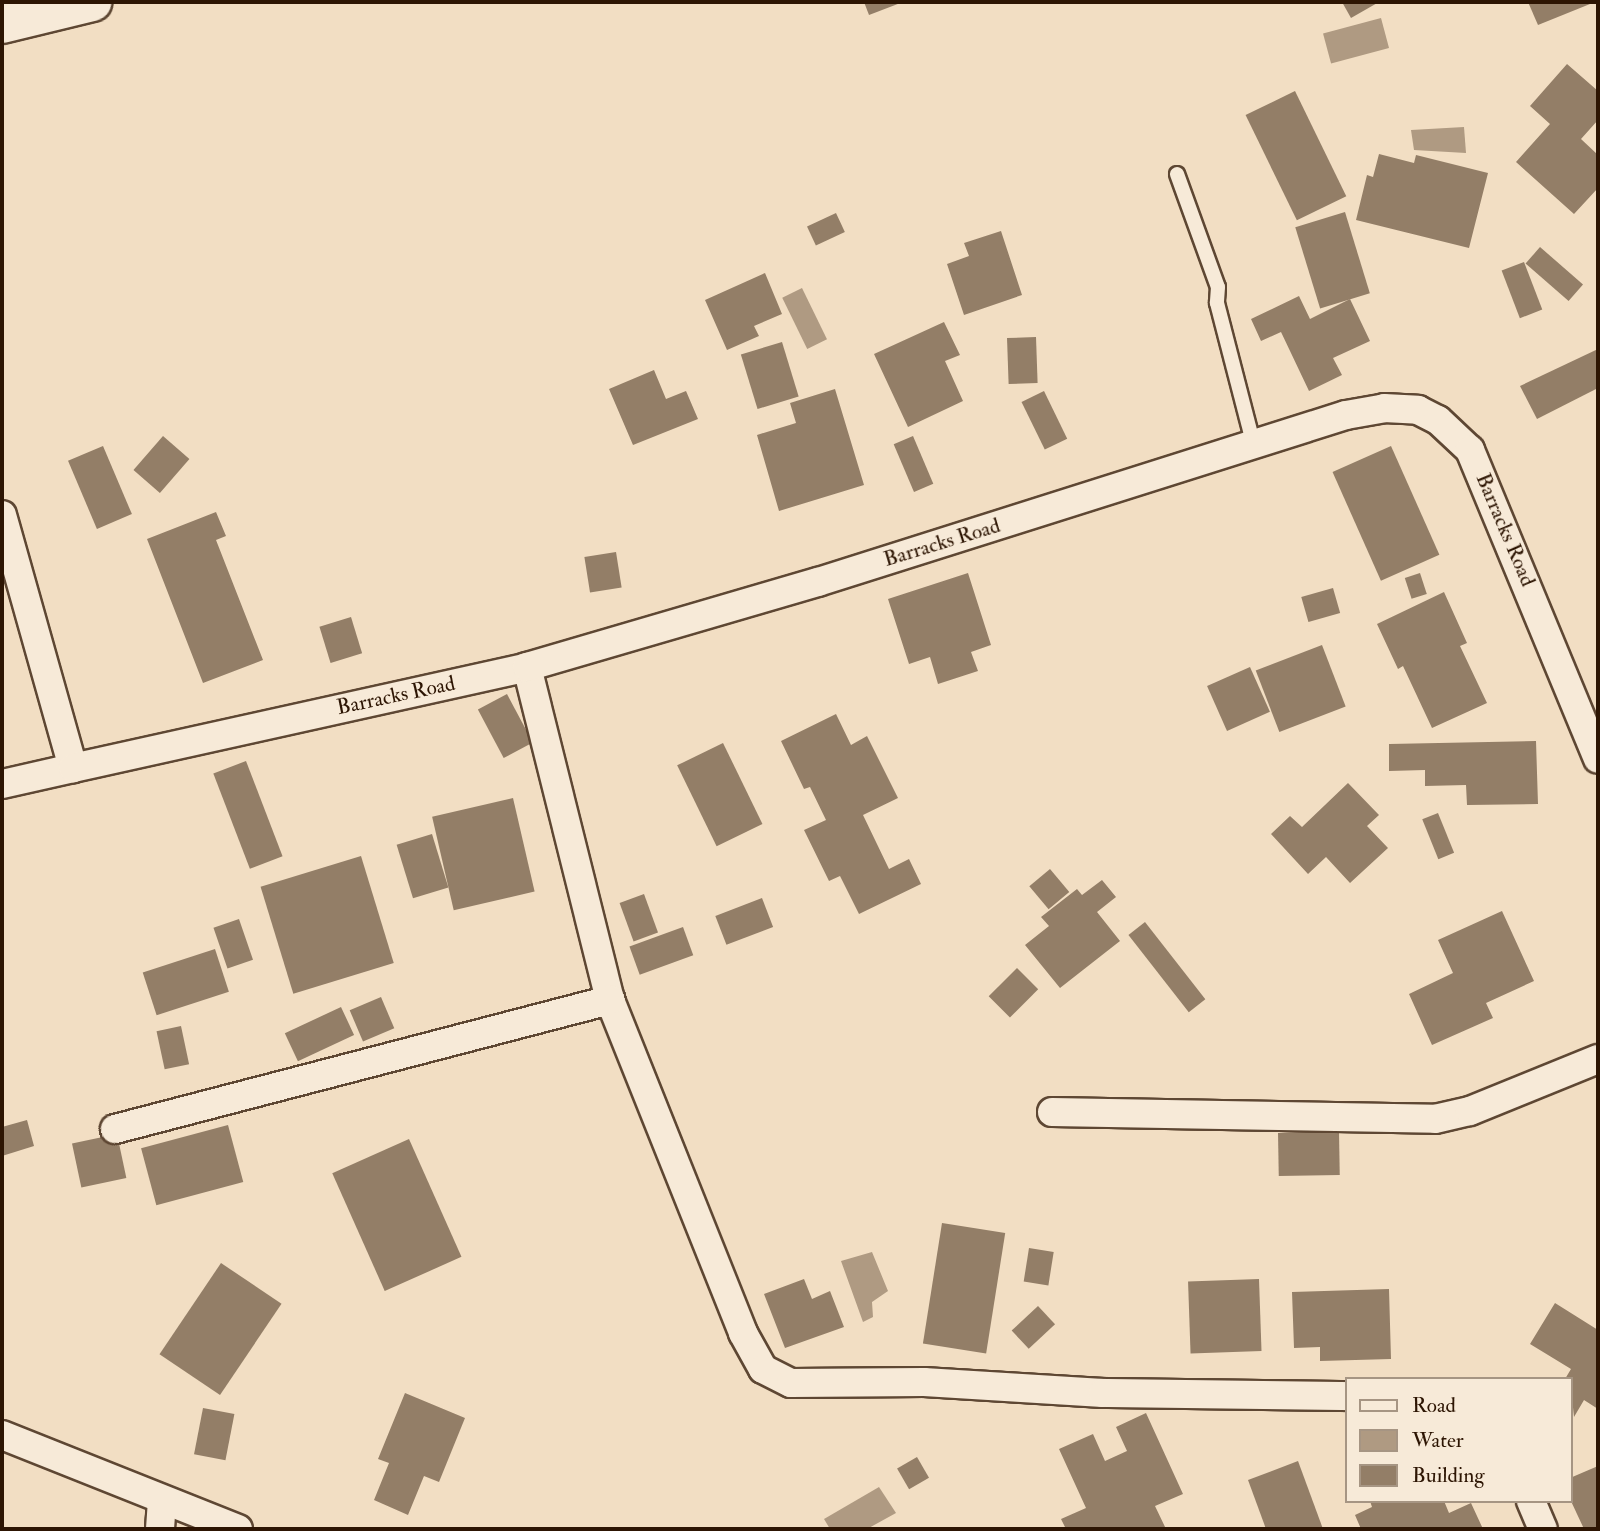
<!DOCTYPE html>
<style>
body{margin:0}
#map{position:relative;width:1600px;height:1531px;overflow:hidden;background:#f2dec3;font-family:"IM FELL Double Pica",serif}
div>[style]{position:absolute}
.water>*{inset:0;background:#af9a82;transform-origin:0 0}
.building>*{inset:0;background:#937e67;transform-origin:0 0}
.roads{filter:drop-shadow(2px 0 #5e4733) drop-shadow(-2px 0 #5e4733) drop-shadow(0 2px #5e4733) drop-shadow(0 -2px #5e4733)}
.service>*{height:14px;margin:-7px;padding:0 7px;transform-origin:7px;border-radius:7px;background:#f7ead8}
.minor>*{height:28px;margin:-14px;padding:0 14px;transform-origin:14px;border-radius:14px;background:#f7ead8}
.secondary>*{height:38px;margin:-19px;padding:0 19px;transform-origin:19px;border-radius:19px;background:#f7ead8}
span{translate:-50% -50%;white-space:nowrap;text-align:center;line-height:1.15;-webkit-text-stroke:5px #f7ead8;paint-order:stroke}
.street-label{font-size:21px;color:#2d1503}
.frame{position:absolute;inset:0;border:4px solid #2d1503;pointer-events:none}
.legend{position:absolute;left:1345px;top:1377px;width:228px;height:126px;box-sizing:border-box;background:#f7ead8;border:2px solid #a69583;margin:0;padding:9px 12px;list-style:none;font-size:21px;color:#2d1503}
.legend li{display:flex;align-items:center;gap:14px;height:35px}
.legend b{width:35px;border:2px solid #a69583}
</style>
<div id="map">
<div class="water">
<i style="left:1381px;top:18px;width:31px;height:60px;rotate:75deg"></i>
<i style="clip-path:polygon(1464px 127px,1466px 153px,1414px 150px,1411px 130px)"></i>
<i style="left:802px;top:288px;width:57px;height:22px;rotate:64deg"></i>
<i style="clip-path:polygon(872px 1252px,888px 1291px,872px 1302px,873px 1317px,863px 1322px,841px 1261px)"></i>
<i style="clip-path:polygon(879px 1487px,896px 1513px,867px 1529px,830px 1529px,824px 1519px)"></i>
</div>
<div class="building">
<i style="clip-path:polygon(864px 2px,903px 2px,869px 15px)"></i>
<i style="clip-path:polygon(1342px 2px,1379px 2px,1351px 18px)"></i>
<i style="clip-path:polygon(1528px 2px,1595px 2px,1538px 25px)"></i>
<i style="clip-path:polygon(1567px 64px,1598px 91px,1598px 120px,1581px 139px,1598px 155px,1598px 188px,1574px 214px,1516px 162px,1550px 124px,1530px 106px)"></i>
<i style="left:1295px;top:91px;width:117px;height:55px;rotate:64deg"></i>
<i style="clip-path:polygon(1379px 154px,1414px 163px,1416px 155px,1488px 173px,1469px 248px,1356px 220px,1367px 175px,1373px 177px)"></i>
<i style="left:1345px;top:212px;width:85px;height:52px;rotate:73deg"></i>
<i style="left:836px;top:213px;width:21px;height:32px;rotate:65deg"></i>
<i style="clip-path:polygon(1001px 231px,1022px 295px,964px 315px,947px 264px,969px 256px,964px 243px)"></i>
<i style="left:1540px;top:247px;width:57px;height:22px;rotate:41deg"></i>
<i style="left:1524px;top:262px;width:51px;height:24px;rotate:69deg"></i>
<i style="clip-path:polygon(765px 273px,782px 314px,754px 326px,759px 336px,727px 350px,705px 300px)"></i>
<i style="clip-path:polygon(1299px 296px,1310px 319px,1350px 299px,1370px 341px,1333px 358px,1342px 375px,1309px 391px,1281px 332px,1261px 341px,1251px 319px)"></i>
<i style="clip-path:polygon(944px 322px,960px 355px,945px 361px,963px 401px,908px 427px,874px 354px)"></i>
<i style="left:1036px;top:337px;width:46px;height:29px;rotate:88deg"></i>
<i style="left:782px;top:342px;width:57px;height:43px;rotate:73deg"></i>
<i style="clip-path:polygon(1598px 349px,1598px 388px,1537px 419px,1520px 386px)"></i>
<i style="clip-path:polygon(654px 370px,666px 399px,686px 391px,698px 419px,633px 445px,609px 389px)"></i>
<i style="clip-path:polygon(835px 389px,864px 485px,779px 511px,757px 435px,796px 423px,790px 403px)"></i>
<i style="left:1044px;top:391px;width:53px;height:25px;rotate:64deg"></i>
<i style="left:163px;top:436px;width:35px;height:45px;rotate:41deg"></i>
<i style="left:913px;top:436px;width:52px;height:21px;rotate:67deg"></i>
<i style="left:103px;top:446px;width:74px;height:38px;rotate:67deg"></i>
<i style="left:1391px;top:446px;width:119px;height:64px;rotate:66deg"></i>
<i style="clip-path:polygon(216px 512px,226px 536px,216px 540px,263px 660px,203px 683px,147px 539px)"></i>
<i style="left:616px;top:552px;width:36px;height:32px;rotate:81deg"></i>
<i style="clip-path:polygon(968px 573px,991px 645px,971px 652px,978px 671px,938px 684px,930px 657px,909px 664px,888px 599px)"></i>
<i style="left:1420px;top:573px;width:22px;height:16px;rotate:72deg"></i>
<i style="left:1333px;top:588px;width:26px;height:33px;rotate:74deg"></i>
<i style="clip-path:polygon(1444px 592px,1467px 643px,1460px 646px,1487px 703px,1432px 728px,1403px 666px,1398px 669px,1377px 624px)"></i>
<i style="left:351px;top:617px;width:38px;height:33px;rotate:73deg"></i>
<i style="left:1322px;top:645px;width:66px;height:71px;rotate:69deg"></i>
<i style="left:1250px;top:667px;width:49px;height:47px;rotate:66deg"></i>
<i style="left:507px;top:694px;width:55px;height:33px;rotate:62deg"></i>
<i style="clip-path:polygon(836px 714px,851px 745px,867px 736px,898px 798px,863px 815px,889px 869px,909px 859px,921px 884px,859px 914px,840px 876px,829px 881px,804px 830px,826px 820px,810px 787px,804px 789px,781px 741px)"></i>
<i style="clip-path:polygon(1536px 741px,1538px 804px,1467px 805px,1466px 785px,1425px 786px,1425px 770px,1389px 771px,1389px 744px)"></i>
<i style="left:723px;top:743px;width:90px;height:51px;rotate:64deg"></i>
<i style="left:246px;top:761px;width:102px;height:35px;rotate:69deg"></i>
<i style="clip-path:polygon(1348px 783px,1379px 815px,1367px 826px,1388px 848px,1350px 883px,1326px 857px,1308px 874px,1271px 834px,1290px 816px,1302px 827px)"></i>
<i style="left:513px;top:798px;width:96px;height:83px;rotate:77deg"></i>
<i style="left:1438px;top:813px;width:43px;height:17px;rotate:68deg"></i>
<i style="left:432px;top:834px;width:56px;height:37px;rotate:73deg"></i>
<i style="left:361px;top:856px;width:112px;height:105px;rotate:73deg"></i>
<i style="left:1050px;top:869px;width:30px;height:27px;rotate:50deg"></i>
<i style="clip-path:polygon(1102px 880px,1116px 897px,1097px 912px,1120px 941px,1060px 988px,1025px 945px,1049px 926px,1041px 917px,1077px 889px,1082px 895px)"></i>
<i style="left:644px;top:894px;width:41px;height:26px;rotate:70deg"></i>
<i style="left:762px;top:898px;width:31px;height:50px;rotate:69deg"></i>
<i style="clip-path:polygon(1502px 911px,1534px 981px,1486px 1003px,1493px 1018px,1432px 1045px,1409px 994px,1453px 973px,1438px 940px)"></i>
<i style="left:239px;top:919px;width:43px;height:27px;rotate:71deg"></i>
<i style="left:1145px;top:922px;width:98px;height:21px;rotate:52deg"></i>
<i style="left:683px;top:927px;width:30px;height:57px;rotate:70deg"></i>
<i style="left:215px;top:949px;width:45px;height:76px;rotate:72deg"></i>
<i style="left:1017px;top:968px;width:30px;height:40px;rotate:45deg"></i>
<i style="left:381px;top:997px;width:34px;height:34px;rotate:67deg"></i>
<i style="left:341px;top:1007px;width:31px;height:62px;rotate:65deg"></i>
<i style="left:181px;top:1026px;width:39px;height:25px;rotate:78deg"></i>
<i style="clip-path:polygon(27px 1120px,34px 1146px,2px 1156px,2px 1127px)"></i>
<i style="left:228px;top:1125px;width:59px;height:90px;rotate:75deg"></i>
<i style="left:1339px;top:1132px;width:43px;height:61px;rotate:89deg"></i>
<i style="left:117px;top:1134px;width:45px;height:46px;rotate:78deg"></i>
<i style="left:409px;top:1139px;width:129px;height:84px;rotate:66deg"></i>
<i style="left:942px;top:1223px;width:64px;height:122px;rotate:9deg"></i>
<i style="left:1029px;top:1248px;width:25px;height:34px;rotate:9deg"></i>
<i style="left:221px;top:1263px;width:73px;height:110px;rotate:34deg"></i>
<i style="clip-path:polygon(804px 1279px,812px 1299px,830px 1291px,844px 1327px,785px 1348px,764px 1294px)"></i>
<i style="left:1259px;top:1279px;width:72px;height:71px;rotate:88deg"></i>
<i style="clip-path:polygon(1389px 1289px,1391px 1359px,1320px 1361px,1320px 1347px,1294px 1348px,1292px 1292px)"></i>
<i style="clip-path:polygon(1555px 1303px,1598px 1330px,1598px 1409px,1584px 1400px,1574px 1417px,1570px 1379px,1565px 1379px,1571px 1369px,1530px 1344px)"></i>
<i style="left:1038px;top:1306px;width:25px;height:36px;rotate:47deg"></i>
<i style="clip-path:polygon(405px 1393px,465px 1418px,439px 1482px,424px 1476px,408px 1515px,374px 1500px,389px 1463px,378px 1459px)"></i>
<i style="left:203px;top:1408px;width:32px;height:47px;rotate:11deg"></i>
<i style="clip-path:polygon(1146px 1413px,1183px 1494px,1155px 1506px,1166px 1529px,1066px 1529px,1061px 1519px,1086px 1508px,1059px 1449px,1093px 1434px,1105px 1461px,1127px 1451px,1116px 1427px)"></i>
<i style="left:917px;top:1457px;width:24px;height:23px;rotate:60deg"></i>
<i style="clip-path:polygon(1298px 1461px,1323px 1529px,1266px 1529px,1248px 1480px)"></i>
<i style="clip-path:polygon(1598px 1466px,1598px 1529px,1584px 1529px,1570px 1499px,1570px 1478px)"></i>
<i style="clip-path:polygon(1370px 1501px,1444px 1501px,1449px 1513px,1471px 1503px,1483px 1529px,1361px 1529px,1355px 1515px,1372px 1507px)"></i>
</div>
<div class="roads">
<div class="service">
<i style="left:1177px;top:174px;width:120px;rotate:70.1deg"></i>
<i style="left:1218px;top:287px;width:16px;rotate:94deg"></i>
<i style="left:1217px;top:303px;width:148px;rotate:75.5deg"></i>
</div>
<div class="minor">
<i style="left:2px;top:515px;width:263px;rotate:74.3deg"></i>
<i style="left:73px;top:768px;width:73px;rotate:167.3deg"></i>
<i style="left:527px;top:667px;width:343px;rotate:76deg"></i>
<i style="left:610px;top:1000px;width:359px;rotate:68.2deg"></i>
<i style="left:743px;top:1333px;width:41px;rotate:60.9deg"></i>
<i style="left:763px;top:1369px;width:31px;rotate:27deg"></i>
<i style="left:791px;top:1383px;width:133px;rotate:-0.4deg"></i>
<i style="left:924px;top:1382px;width:179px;rotate:3.5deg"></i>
<i style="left:1103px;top:1393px;width:243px;rotate:0.7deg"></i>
<i style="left:73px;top:768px;width:465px;rotate:-12.5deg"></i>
<i style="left:527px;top:667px;width:303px;rotate:-16.3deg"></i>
<i style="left:818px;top:582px;width:554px;rotate:-17.55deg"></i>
<i style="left:1346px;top:415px;width:39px;rotate:-10deg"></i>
<i style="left:1384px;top:408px;width:34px;rotate:3deg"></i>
<i style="left:1418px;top:410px;width:22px;rotate:27deg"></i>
<i style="left:1438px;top:420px;width:44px;rotate:43.2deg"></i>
<i style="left:1470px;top:450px;width:334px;rotate:67.5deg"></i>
<i style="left:1052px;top:1112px;width:383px;rotate:1deg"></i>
<i style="left:1435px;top:1119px;width:36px;rotate:-13deg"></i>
<i style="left:1470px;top:1111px;width:138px;rotate:-22.1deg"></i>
<i style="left:115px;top:1129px;width:512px;rotate:-14.61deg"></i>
<i style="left:2px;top:1435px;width:254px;rotate:21.7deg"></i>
<i style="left:1531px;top:1501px;width:30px;rotate:67deg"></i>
<i style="left:160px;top:1529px;width:29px;rotate:-86deg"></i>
</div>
<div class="secondary">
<i style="left:2px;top:24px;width:93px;rotate:-13.7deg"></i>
</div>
</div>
<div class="street-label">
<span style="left:1505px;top:530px;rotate:67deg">Barracks Road</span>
<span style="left:942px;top:543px;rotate:-17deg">Barracks Road</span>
<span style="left:396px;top:696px;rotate:-12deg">Barracks Road</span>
</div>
<div class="frame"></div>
<ul class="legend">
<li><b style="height:9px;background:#f7ead8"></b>Road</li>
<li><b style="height:19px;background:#af9a82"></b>Water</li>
<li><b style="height:19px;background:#937e67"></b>Building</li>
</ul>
</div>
